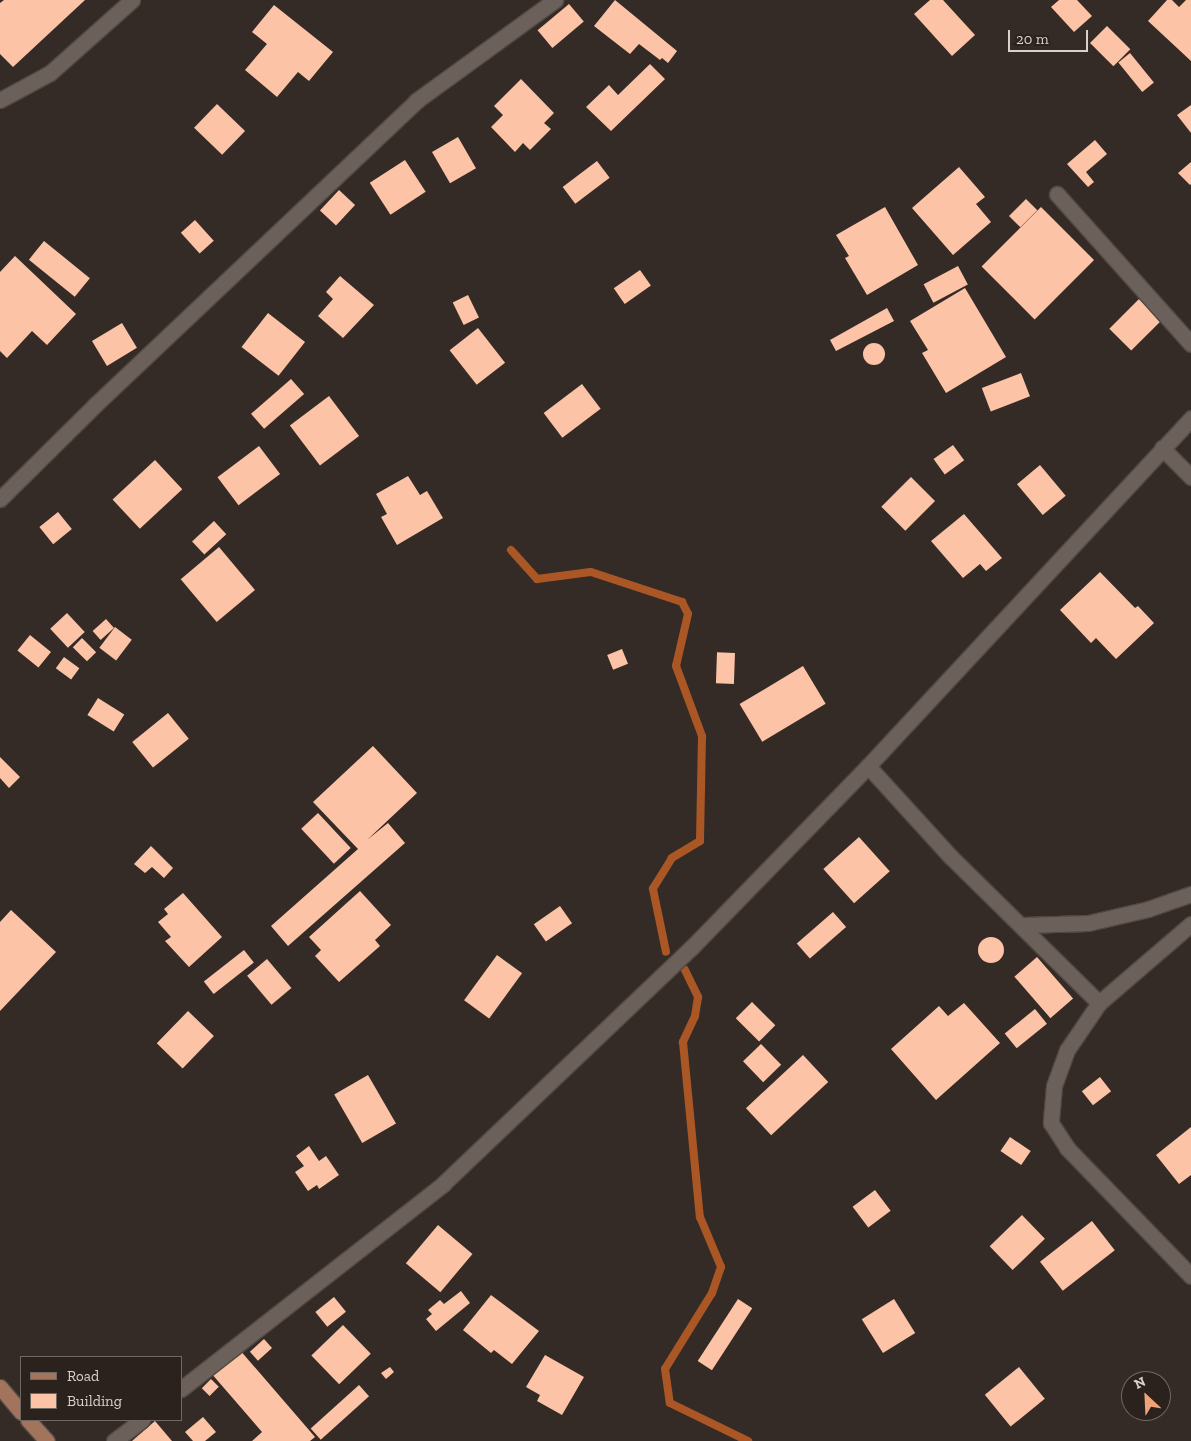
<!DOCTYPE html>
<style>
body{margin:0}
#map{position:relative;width:1191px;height:1441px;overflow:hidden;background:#352b26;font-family:"Zilla Slab",serif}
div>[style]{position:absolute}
.stream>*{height:8px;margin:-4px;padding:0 4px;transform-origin:4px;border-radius:4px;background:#ab5725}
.building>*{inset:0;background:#fcc3a6;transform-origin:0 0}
.round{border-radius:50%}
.roads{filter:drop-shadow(1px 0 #514944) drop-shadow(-1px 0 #514944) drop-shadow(0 1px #514944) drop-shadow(0 -1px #514944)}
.street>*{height:15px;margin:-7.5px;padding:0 7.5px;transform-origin:7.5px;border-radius:7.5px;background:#6c605a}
.primary>*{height:15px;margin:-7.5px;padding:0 7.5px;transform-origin:7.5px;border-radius:7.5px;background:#a2745b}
span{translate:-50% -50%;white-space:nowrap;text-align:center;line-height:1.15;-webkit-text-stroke:5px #2b221d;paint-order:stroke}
.legend{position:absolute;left:20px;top:1356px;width:162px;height:65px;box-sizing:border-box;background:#2b221d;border:1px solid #706864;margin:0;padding:6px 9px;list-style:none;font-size:15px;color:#d8d2ce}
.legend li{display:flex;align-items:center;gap:10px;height:25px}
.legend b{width:25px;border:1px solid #706864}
.north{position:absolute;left:1121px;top:1371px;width:50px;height:50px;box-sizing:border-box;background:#2b221d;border:1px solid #706864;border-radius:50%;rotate:335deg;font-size:14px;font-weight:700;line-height:20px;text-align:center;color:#d8d2ce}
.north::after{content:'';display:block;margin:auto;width:18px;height:22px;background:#f0a279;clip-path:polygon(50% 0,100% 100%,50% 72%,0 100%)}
.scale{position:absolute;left:1008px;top:30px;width:80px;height:22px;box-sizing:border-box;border:2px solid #d8d2ce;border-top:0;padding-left:6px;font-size:15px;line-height:18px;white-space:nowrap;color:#d8d2ce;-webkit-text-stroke:4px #2b221d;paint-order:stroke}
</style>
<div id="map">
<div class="stream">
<i style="left:511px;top:550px;width:39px;rotate:48deg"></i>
<i style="left:537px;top:579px;width:54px;rotate:-7.4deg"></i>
<i style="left:591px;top:572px;width:96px;rotate:18.2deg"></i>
<i style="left:682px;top:602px;width:13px;rotate:63deg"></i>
<i style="left:688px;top:614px;width:53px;rotate:103deg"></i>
<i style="left:676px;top:666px;width:75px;rotate:69.6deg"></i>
<i style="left:702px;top:736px;width:105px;rotate:91.1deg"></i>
<i style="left:700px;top:841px;width:33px;rotate:149deg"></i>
<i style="left:672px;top:858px;width:36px;rotate:122deg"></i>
<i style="left:653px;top:889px;width:64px;rotate:78.3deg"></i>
<i style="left:685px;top:970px;width:30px;rotate:64deg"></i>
<i style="left:698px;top:997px;width:19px;rotate:99deg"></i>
<i style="left:695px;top:1016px;width:29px;rotate:115deg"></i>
<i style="left:683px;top:1042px;width:176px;rotate:84.5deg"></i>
<i style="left:700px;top:1217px;width:54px;rotate:67.2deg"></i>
<i style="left:721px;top:1267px;width:28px;rotate:109deg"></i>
<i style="left:712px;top:1293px;width:89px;rotate:121.7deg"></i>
<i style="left:665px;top:1369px;width:34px;rotate:82deg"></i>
<i style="left:670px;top:1403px;width:87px;rotate:26deg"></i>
</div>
<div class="building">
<i style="clip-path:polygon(4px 0,85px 0,13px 67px,0 54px,0 3px)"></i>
<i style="clip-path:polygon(615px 0,677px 51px,668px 63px,662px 58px,660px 60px,639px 44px,630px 54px,594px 26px)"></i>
<i style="clip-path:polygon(930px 0,943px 0,975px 35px,952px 56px,914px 14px)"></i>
<i style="clip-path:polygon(1059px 0,1077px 0,1092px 16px,1074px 32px,1051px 7px)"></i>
<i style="clip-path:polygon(1167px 0,1172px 0,1179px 7px,1186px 0,1191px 0,1191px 61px,1148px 21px)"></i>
<i style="left:569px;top:4px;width:23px;height:41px;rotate:50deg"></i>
<i style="clip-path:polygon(274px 5px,333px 52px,309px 81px,298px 72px,277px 97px,245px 70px,267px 44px,252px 32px)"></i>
<i style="left:1107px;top:26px;width:33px;height:24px;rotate:45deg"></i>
<i style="left:1130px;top:53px;width:38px;height:15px;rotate:51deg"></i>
<i style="clip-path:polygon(650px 64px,665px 79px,611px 131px,586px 107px,609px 85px,618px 95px)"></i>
<i style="clip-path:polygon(521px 79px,554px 113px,544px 123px,551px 129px,530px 150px,523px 143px,515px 152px,491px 127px,503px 115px,494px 106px)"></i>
<i style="left:217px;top:104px;width:39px;height:33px;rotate:44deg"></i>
<i style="clip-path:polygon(1191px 105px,1191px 133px,1177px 115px)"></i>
<i style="left:458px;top:137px;width:36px;height:30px;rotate:60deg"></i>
<i style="clip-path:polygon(1095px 140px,1107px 154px,1086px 172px,1094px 182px,1088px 187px,1067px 164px)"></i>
<i style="left:405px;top:160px;width:38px;height:42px;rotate:57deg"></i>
<i style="left:597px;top:161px;width:21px;height:43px;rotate:53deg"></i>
<i style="clip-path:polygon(1191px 162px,1191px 184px,1190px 185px,1178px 173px)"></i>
<i style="clip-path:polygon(959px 167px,985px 197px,976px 204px,991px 222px,953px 255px,912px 208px)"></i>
<i style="left:339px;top:190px;width:22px;height:28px;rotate:43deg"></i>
<i style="left:1026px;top:199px;width:16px;height:24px;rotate:45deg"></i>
<i style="clip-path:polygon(885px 207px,918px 265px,867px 295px,845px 258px,849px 256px,836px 235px)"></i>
<i style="left:1041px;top:207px;width:75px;height:84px;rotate:45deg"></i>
<i style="left:195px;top:220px;width:28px;height:19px;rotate:48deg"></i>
<i style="left:44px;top:241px;width:59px;height:24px;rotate:39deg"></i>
<i style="clip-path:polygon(15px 256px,76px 314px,47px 345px,32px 331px,7px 358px,0 351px,0 272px)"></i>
<i style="left:958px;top:266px;width:21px;height:39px;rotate:62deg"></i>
<i style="left:640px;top:270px;width:19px;height:32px;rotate:55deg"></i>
<i style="clip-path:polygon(340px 276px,374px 305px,343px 338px,318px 316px,333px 299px,326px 292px)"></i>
<i style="clip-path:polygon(965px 288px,1006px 357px,946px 393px,922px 353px,928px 350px,910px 321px)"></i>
<i style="left:468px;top:295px;width:25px;height:17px;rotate:64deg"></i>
<i style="left:1139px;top:299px;width:31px;height:42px;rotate:45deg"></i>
<i style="clip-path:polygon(887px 308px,894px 321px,836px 351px,830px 340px)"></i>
<i style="left:268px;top:313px;width:47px;height:43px;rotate:38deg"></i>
<i style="left:122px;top:323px;width:29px;height:35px;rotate:59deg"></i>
<i style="left:478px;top:328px;width:44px;height:36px;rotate:52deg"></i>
<i class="round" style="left:863px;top:343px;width:22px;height:22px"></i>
<i style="left:1021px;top:373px;width:25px;height:42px;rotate:69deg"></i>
<i style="left:291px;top:379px;width:20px;height:53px;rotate:49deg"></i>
<i style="left:582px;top:384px;width:31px;height:48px;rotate:53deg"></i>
<i style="left:329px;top:396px;width:50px;height:49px;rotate:53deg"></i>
<i style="left:953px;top:445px;width:19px;height:24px;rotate:54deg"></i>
<i style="left:259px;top:446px;width:35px;height:52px;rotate:53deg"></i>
<i style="left:155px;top:460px;width:40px;height:58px;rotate:47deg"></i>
<i style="left:1040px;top:465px;width:40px;height:30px;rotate:50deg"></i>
<i style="clip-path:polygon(408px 476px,420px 495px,427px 491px,443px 518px,397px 545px,381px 517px,387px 514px,376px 494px)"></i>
<i style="left:911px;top:477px;width:34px;height:42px;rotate:45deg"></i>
<i style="left:58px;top:512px;width:22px;height:24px;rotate:51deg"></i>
<i style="clip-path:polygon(964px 514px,1002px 558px,986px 571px,980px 564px,963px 578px,931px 541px)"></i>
<i style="left:214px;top:521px;width:18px;height:30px;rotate:47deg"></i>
<i style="left:219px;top:547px;width:56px;height:50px;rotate:50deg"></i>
<i style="clip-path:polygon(1100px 572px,1135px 608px,1138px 606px,1154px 623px,1116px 659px,1096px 638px,1091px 643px,1060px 610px)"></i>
<i style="left:67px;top:613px;width:26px;height:23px;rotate:47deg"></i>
<i style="left:106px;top:619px;width:12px;height:18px;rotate:48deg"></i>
<i style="left:115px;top:627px;width:21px;height:26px;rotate:37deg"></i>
<i style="left:30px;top:635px;width:27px;height:20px;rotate:39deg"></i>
<i style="left:82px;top:638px;width:20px;height:13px;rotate:45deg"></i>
<i style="left:622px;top:649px;width:16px;height:16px;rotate:68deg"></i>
<i style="left:735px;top:653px;width:31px;height:18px;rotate:92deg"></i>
<i style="left:64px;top:657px;width:19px;height:14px;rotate:36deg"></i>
<i style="left:803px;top:666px;width:44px;height:74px;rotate:59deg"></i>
<i style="left:98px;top:698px;width:31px;height:20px;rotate:32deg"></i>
<i style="left:168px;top:713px;width:33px;height:46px;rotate:51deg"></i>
<i style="clip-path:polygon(373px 746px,417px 793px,367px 840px,388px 823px,405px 843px,288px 946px,271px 926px,358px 849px,313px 802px)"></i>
<i style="clip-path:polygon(0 757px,20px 777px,9px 788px,0 778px)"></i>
<i style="left:318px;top:813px;width:48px;height:23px;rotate:47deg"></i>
<i style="left:859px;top:837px;width:46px;height:48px;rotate:48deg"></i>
<i style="clip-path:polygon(151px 846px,173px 868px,164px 878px,152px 867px,145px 873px,134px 864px)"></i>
<i style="clip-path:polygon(360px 891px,391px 925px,375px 940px,380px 946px,339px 982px,315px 956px,321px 950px,309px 937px)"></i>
<i style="clip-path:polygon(183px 893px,222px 937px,189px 967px,165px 941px,171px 937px,158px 922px,168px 914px,164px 909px)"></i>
<i style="left:560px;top:906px;width:21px;height:32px;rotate:55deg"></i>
<i style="clip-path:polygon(11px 910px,56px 952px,0 1011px,0 922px)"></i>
<i style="left:833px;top:912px;width:20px;height:48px;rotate:49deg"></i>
<i class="round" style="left:978px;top:937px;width:26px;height:26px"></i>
<i style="left:244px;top:950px;width:16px;height:51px;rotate:52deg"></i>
<i style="left:497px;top:955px;width:31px;height:56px;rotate:36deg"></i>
<i style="left:1037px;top:957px;width:55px;height:30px;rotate:49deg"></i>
<i style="left:267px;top:959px;width:38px;height:26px;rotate:50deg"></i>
<i style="left:752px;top:1002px;width:33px;height:23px;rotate:45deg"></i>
<i style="clip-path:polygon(964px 1003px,1000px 1043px,936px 1100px,891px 1049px,939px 1006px,948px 1016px)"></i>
<i style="left:1035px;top:1009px;width:19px;height:39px;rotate:51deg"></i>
<i style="left:188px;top:1011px;width:36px;height:45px;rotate:44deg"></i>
<i style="left:761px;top:1044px;width:29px;height:25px;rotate:46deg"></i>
<i style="left:803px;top:1055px;width:37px;height:78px;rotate:47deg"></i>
<i style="left:368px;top:1075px;width:56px;height:39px;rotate:60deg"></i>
<i style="left:1100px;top:1077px;width:18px;height:23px;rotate:52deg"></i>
<i style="clip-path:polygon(1191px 1127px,1191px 1175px,1179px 1184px,1156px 1155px)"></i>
<i style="left:1010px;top:1137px;width:25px;height:17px;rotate:34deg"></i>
<i style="clip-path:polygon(309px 1146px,319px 1161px,326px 1156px,339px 1175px,319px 1189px,317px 1185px,308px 1191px,295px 1172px,304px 1166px,296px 1156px)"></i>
<i style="left:875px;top:1190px;width:26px;height:28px;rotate:53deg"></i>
<i style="left:1022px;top:1215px;width:33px;height:45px;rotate:46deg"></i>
<i style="left:1092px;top:1221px;width:37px;height:66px;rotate:52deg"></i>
<i style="left:438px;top:1225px;width:45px;height:50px;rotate:40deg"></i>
<i style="clip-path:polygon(461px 1291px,470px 1303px,436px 1331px,426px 1319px,432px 1314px,428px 1310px,440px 1300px,444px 1304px)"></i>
<i style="clip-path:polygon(491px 1295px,539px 1331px,512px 1364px,494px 1350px,491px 1353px,463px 1330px)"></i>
<i style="left:334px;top:1297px;width:19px;height:24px;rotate:51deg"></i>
<i style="left:738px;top:1299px;width:17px;height:74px;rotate:33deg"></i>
<i style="left:894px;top:1299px;width:40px;height:38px;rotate:58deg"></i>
<i style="left:343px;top:1325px;width:40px;height:44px;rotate:46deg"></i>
<i style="left:264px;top:1339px;width:12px;height:19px;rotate:48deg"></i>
<i style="clip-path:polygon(239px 1349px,315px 1437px,310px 1441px,252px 1441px,262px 1432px,211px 1373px)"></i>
<i style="clip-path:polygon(545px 1355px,584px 1377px,562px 1415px,537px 1401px,540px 1395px,526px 1387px)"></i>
<i style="clip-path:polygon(390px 1367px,394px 1372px,386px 1379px,381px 1373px)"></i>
<i style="left:1019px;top:1367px;width:41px;height:44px;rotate:51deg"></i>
<i style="left:211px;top:1379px;width:11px;height:13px;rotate:45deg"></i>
<i style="left:359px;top:1385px;width:15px;height:65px;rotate:48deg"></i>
<i style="clip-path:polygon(203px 1417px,216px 1432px,205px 1441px,193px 1441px,185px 1432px)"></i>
<i style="clip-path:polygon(155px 1421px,172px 1441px,132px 1441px)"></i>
</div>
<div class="roads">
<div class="street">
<i style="left:0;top:100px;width:57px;rotate:-28.4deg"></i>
<i style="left:50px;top:73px;width:110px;rotate:-41.7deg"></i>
<i style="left:1057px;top:194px;width:201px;rotate:48.2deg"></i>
<i style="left:1162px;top:448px;width:41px;rotate:45deg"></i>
<i style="left:0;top:499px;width:134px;rotate:-44.7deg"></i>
<i style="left:95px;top:405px;width:442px;rotate:-43.4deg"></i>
<i style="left:416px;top:101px;width:172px;rotate:-36deg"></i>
<i style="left:868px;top:766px;width:122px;rotate:47.7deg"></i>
<i style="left:950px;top:856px;width:209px;rotate:44.6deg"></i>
<i style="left:1099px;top:1003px;width:57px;rotate:124.2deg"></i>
<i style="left:1067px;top:1050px;width:38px;rotate:110deg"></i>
<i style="left:1054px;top:1086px;width:37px;rotate:95deg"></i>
<i style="left:1051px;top:1123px;width:30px;rotate:57deg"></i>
<i style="left:1067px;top:1148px;width:178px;rotate:45.9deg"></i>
<i style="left:1023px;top:925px;width:65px;rotate:-1.8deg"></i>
<i style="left:1088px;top:923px;width:62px;rotate:-13.1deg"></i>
<i style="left:1148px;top:909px;width:46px;rotate:-19.2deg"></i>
<i style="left:1099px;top:1003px;width:121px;rotate:-40.7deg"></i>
<i style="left:181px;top:1389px;width:333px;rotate:-38deg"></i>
<i style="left:443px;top:1184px;width:344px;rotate:-43.6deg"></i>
<i style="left:692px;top:947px;width:252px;rotate:-45.8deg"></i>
<i style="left:868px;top:766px;width:475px;rotate:-47.1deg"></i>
<i style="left:114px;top:1441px;width:35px;rotate:-37deg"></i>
</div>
<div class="primary">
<i style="left:0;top:1387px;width:33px;rotate:50deg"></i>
<i style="left:28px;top:1420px;width:28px;rotate:48deg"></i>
</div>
</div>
<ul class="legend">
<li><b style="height:6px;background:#a2745b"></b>Road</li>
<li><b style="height:14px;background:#fcc3a6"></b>Building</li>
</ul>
<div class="north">N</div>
<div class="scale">20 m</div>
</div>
